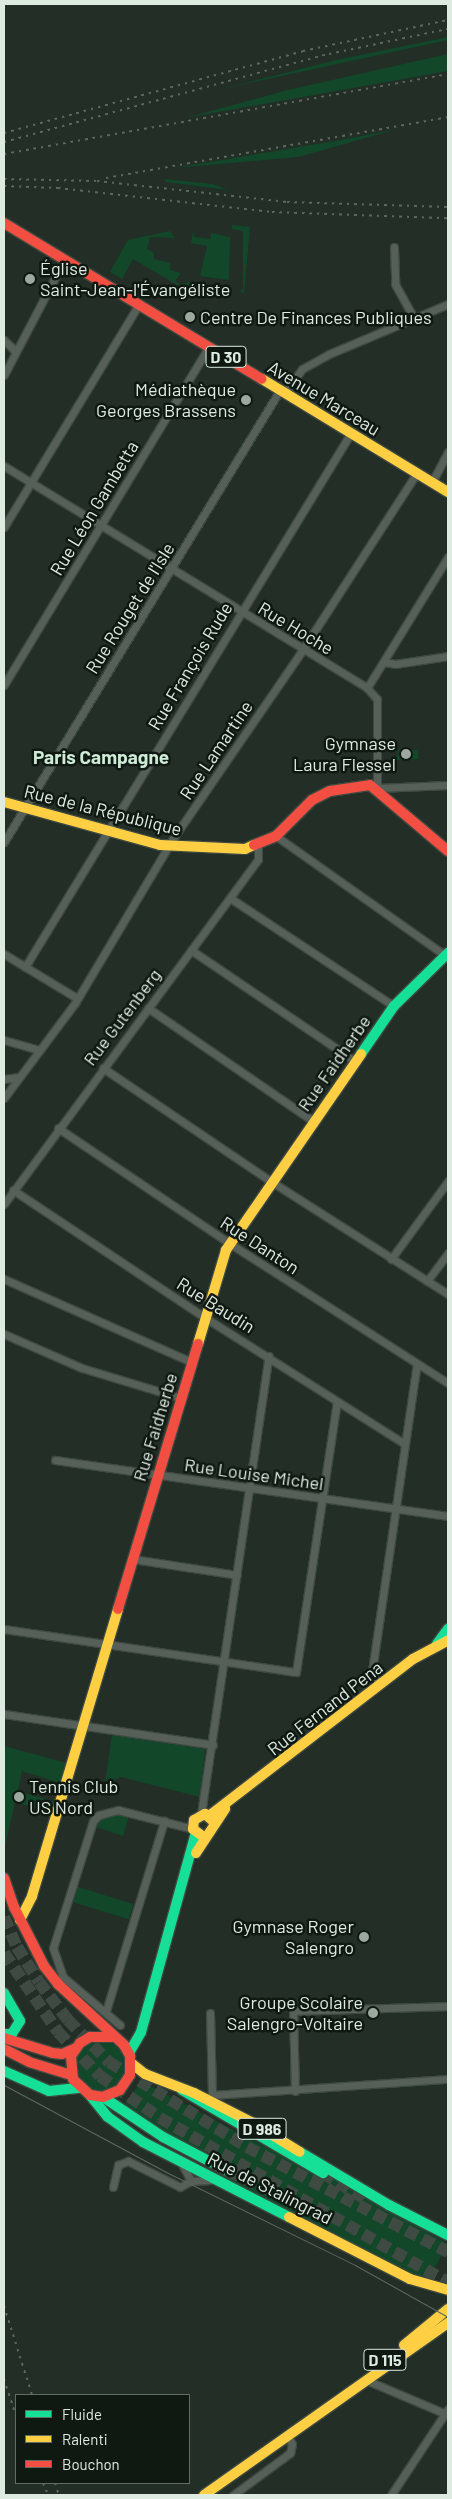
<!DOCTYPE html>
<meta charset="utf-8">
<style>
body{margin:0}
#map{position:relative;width:452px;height:2499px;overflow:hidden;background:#222e26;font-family:Barlow,sans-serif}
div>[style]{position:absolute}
.green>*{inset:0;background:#12472a;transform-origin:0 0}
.round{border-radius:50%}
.highway-tunnel>*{height:12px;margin-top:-6px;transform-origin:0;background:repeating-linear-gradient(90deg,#3e4a42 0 12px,transparent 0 18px)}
.roads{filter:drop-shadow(1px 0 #3e4941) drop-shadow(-1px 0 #3e4941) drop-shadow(0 1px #3e4941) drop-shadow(0 -1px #3e4941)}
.street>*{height:7px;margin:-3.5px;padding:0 3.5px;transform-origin:3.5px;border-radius:3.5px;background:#566059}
.fast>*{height:10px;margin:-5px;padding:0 5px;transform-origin:5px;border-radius:5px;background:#16e098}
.slow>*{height:10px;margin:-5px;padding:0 5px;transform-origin:5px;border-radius:5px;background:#ffcf43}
.jam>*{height:10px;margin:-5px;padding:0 5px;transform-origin:5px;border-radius:5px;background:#f24e42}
.tram>*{height:1px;margin:-0.5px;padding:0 0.5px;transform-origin:0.5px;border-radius:0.5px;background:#5e6660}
.rail>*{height:2px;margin-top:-1px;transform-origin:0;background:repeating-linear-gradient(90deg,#5e6660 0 2.5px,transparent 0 7.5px)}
.dots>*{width:14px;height:14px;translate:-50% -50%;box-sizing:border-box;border:2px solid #0f1912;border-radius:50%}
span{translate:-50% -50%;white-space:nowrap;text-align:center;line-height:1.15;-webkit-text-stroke:5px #0f1912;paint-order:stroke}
.shield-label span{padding:1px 4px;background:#0f1912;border:1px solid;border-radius:4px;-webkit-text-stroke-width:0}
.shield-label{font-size:16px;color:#ddebe0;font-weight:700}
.poi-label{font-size:18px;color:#ddebe0}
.left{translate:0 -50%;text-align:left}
.right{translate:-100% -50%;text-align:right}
.street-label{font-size:18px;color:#ddebe0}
.neighbourhood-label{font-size:19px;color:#ceebd7;font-weight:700}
.frame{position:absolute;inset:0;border:5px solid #ddebe0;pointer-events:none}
.legend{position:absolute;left:15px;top:2394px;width:175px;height:90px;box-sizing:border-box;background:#0f1912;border:1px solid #616d64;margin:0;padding:6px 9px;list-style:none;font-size:15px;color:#ddebe0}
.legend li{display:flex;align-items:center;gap:10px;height:25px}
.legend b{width:25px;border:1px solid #616d64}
</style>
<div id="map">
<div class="green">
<i style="clip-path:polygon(448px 37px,448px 40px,221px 89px,336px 60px)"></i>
<i style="clip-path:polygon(448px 54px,448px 71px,185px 118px,292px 89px)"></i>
<i style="clip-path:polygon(397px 129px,299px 157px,174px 168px,341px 140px)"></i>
<i style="clip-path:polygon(164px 179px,213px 184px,228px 190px,166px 182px)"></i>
<i style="clip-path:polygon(232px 225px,250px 227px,244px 293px,239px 291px,243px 290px,243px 231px,232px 229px)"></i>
<i style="clip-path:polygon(170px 231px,175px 238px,150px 237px,147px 249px,154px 253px,154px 259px,170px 263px,170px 270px,181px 273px,175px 281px,181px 285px,189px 282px,197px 287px,199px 281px,208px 286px,201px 299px,133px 259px,122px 279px,110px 272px,128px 240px)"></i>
<i style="clip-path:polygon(193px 232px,195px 237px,210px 239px,211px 233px,230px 237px,229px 280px,200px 276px,207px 246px,191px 243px)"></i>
<i style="clip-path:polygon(398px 750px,418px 750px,418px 759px,397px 760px)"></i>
<i style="clip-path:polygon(112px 1735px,205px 1749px,200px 1797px,121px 1777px,105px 1784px)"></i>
<i style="clip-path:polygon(4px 1746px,67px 1763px,60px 1783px,22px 1771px,18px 1791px,55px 1802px,51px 1812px,15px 1802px,4px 1851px)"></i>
<i style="clip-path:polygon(116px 1814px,129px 1816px,123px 1836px,96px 1827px,99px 1820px)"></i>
<i style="left:78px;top:1887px;width:58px;height:16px;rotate:17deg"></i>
<i class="round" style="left:76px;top:2041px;width:50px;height:50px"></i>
<i style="clip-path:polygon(141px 2081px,273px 2151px,326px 2171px,448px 2244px,428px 2280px,412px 2276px,225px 2180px,232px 2168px,156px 2127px,124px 2105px)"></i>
</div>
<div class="highway-tunnel">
<i style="left:4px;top:1917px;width:33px;rotate:67deg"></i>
<i style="left:17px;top:1947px;width:41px;rotate:57.8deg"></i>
<i style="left:39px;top:1982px;width:48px;rotate:52.7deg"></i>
<i style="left:68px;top:2020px;width:59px;rotate:45.7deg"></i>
<i style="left:109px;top:2062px;width:162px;rotate:31.6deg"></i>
<i style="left:247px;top:2147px;width:227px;rotate:27.6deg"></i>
<i style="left:4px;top:1953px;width:96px;rotate:55.6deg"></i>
<i style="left:58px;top:2032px;width:61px;rotate:46.3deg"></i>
<i style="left:100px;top:2076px;width:73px;rotate:35deg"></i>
<i style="left:160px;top:2118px;width:331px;rotate:29.7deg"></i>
<i style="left:228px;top:2171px;width:80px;rotate:25.3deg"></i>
<i style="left:323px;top:2173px;width:49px;rotate:31.8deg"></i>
</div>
<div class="roads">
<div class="street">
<i style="left:394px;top:247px;width:37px;rotate:88deg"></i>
<i style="left:395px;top:284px;width:38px;rotate:61deg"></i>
<i style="left:4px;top:340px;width:16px;rotate:45deg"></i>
<i style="left:4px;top:375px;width:130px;rotate:-62.4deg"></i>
<i style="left:284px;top:393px;width:30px;rotate:-53deg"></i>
<i style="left:302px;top:369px;width:31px;rotate:-29deg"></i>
<i style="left:329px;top:354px;width:129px;rotate:-22.8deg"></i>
<i style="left:4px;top:466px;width:426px;rotate:31.4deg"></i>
<i style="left:367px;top:688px;width:15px;rotate:48deg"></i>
<i style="left:377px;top:699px;width:89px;rotate:90deg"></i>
<i style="left:377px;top:788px;width:71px;rotate:-2.4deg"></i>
<i style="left:432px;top:482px;width:34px;rotate:-62deg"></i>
<i style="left:4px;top:527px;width:261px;rotate:-58.8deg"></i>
<i style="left:384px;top:662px;width:11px;rotate:10deg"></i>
<i style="left:395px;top:664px;width:54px;rotate:-8.6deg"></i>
<i style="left:4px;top:685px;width:395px;rotate:-58.8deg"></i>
<i style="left:367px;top:688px;width:154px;rotate:-58.3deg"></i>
<i style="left:276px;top:836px;width:207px;rotate:35.2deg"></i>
<i style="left:4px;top:842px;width:530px;rotate:-58.59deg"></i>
<i style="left:230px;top:898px;width:196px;rotate:33.4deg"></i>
<i style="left:191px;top:950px;width:198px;rotate:34.1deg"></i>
<i style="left:4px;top:954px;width:85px;rotate:31.1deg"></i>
<i style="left:25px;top:967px;width:626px;rotate:-58.6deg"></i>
<i style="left:148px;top:1008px;width:200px;rotate:34.4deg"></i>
<i style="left:4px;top:1040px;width:36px;rotate:16deg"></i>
<i style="left:103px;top:1068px;width:204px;rotate:34deg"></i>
<i style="left:272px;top:1182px;width:209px;rotate:32.5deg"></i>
<i style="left:4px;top:1079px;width:15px;rotate:-8deg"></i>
<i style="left:4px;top:1098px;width:119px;rotate:-53.2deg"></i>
<i style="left:75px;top:1003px;width:190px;rotate:-59.2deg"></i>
<i style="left:172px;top:840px;width:228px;rotate:-55.5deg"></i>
<i style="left:301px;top:652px;width:213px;rotate:-57.1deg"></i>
<i style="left:58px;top:1128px;width:206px;rotate:33.9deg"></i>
<i style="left:229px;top:1243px;width:260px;rotate:32.6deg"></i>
<i style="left:13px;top:1190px;width:229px;rotate:33.6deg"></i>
<i style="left:204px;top:1317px;width:236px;rotate:32.3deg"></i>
<i style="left:4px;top:1204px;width:428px;rotate:-53.6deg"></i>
<i style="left:258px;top:859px;width:13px;rotate:-90deg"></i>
<i style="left:391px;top:1259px;width:97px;rotate:-53.8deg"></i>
<i style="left:4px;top:1279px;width:205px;rotate:23.9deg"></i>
<i style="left:427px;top:1281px;width:35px;rotate:-53deg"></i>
<i style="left:4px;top:1334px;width:85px;rotate:23.6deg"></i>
<i style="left:82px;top:1368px;width:103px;rotate:16.9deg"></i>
<i style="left:55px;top:1460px;width:397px;rotate:8.1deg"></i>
<i style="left:133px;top:1559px;width:105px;rotate:8.7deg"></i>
<i style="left:4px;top:1629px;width:295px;rotate:8.4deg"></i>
<i style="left:296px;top:1672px;width:273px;rotate:-81.4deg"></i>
<i style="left:380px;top:1685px;width:16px;rotate:-120deg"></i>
<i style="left:372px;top:1671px;width:310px;rotate:-81.7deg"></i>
<i style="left:4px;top:1714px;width:211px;rotate:8.4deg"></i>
<i style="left:201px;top:1814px;width:463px;rotate:-81.6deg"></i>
<i style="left:106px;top:2011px;width:199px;rotate:-73deg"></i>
<i style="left:210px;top:2013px;width:82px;rotate:88.6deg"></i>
<i style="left:120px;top:2025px;width:75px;rotate:-139.9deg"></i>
<i style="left:63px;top:1977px;width:31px;rotate:-109deg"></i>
<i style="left:53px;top:1948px;width:133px;rotate:-72.5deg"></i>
<i style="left:93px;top:1821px;width:8px;rotate:-45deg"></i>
<i style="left:99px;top:1815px;width:20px;rotate:-15deg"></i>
<i style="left:118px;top:1810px;width:77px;rotate:14.2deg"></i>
<i style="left:295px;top:2091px;width:80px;rotate:-91.4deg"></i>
<i style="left:293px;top:2011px;width:155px;rotate:-1.8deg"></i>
<i style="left:207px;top:2099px;width:6px;rotate:-39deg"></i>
<i style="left:212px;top:2095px;width:237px;rotate:-3.9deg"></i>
<i style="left:182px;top:2164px;width:19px;rotate:62deg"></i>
<i style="left:113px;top:2187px;width:23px;rotate:-77deg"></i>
<i style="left:118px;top:2165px;width:11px;rotate:-22deg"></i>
<i style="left:128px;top:2161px;width:58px;rotate:26.6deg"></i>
<i style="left:180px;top:2187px;width:13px;rotate:-29deg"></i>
<i style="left:191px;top:2181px;width:20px;rotate:-3deg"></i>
<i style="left:366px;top:2380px;width:87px;rotate:23deg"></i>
<i style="left:233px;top:2495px;width:71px;rotate:-36.4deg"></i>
<i style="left:290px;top:2453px;width:9px;rotate:-77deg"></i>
<i style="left:292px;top:2444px;width:10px;rotate:-119deg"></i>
<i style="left:391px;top:2495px;width:103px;rotate:-56.5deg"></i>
</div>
<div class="fast">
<i style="left:361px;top:1054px;width:58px;rotate:-55.5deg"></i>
<i style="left:394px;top:1006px;width:76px;rotate:-44.5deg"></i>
<i style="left:437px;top:1644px;width:19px;rotate:-54deg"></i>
<i style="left:4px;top:1993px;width:32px;rotate:60deg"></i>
<i style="left:20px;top:2021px;width:15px;rotate:122deg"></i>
<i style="left:12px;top:2034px;width:8px;rotate:180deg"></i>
<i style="left:129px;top:2053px;width:24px;rotate:-60deg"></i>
<i style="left:141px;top:2032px;width:206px;rotate:-74.6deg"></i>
<i style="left:4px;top:2071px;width:49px;rotate:24deg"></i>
<i style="left:49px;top:2091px;width:31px;rotate:-6deg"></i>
<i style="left:182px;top:2090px;width:164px;rotate:30.5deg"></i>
<i style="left:90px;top:2095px;width:28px;rotate:51deg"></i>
<i style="left:108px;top:2117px;width:43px;rotate:35.5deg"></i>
<i style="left:143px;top:2142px;width:164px;rotate:27.2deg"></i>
<i style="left:103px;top:2097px;width:72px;rotate:33.7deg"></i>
<i style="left:163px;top:2137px;width:73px;rotate:27.6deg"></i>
<i style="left:300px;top:2152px;width:104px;rotate:30.8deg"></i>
<i style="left:389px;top:2205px;width:66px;rotate:27deg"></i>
</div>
<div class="slow">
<i style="left:262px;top:379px;width:218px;rotate:31.3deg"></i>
<i style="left:4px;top:802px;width:162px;rotate:15.4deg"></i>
<i style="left:160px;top:845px;width:85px;rotate:2.7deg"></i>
<i style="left:245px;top:849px;width:10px;rotate:-24deg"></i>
<i style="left:198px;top:1344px;width:98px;rotate:-73.4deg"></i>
<i style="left:226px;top:1250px;width:238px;rotate:-55.4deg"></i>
<i style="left:209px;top:1816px;width:257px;rotate:-37.6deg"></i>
<i style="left:413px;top:1659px;width:40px;rotate:-28deg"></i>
<i style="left:201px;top:1835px;width:10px;rotate:-143deg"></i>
<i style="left:193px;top:1829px;width:9px;rotate:-84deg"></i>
<i style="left:194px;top:1820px;width:13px;rotate:-29deg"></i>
<i style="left:205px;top:1814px;width:9px;rotate:41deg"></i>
<i style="left:196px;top:1853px;width:53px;rotate:-56.6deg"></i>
<i style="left:20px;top:1920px;width:27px;rotate:-63deg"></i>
<i style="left:32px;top:1896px;width:300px;rotate:-73.3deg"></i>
<i style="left:131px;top:2063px;width:18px;rotate:38deg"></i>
<i style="left:145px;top:2074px;width:53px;rotate:21.2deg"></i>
<i style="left:194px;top:2093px;width:64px;rotate:27deg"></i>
<i style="left:251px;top:2122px;width:57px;rotate:31.5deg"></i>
<i style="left:289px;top:2217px;width:136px;rotate:27.1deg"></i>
<i style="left:410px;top:2279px;width:40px;rotate:16deg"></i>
<i style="left:404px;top:2345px;width:57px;rotate:-39.3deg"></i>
<i style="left:204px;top:2495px;width:299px;rotate:-35.2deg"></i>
</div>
<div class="jam">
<i style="left:4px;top:223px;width:301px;rotate:31.2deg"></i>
<i style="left:254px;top:845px;width:24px;rotate:-22deg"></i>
<i style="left:276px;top:836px;width:51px;rotate:-45deg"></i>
<i style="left:312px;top:800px;width:20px;rotate:-27deg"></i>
<i style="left:330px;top:791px;width:40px;rotate:-8.5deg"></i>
<i style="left:370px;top:785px;width:102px;rotate:40.2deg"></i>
<i style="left:118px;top:1609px;width:277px;rotate:-73.2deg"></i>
<i style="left:4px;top:1878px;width:31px;rotate:71deg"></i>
<i style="left:14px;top:1907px;width:66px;rotate:63deg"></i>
<i style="left:44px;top:1966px;width:23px;rotate:52deg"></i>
<i style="left:58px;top:1984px;width:90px;rotate:42.7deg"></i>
<i style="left:124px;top:2045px;width:13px;rotate:61deg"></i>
<i style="left:130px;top:2056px;width:19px;rotate:90deg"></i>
<i style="left:130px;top:2075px;width:18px;rotate:124deg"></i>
<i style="left:120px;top:2090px;width:18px;rotate:158deg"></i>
<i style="left:103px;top:2097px;width:13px;rotate:-171deg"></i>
<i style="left:90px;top:2095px;width:23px;rotate:-137deg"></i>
<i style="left:73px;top:2079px;width:23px;rotate:-95deg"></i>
<i style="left:71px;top:2056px;width:16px;rotate:-55deg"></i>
<i style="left:80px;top:2043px;width:12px;rotate:-31deg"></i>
<i style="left:90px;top:2037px;width:22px"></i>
<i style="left:4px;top:2038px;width:51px;rotate:17deg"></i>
<i style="left:53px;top:2053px;width:9px;rotate:6deg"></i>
<i style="left:62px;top:2054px;width:15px;rotate:-23deg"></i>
<i style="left:4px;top:2049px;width:28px;rotate:27deg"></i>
<i style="left:29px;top:2062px;width:44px;rotate:17.2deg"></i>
</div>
</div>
<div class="tram">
<i style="left:4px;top:2085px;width:184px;rotate:28.2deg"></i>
<i style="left:166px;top:2172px;width:211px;rotate:26.2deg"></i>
<i style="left:355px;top:2265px;width:107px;rotate:29.2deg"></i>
</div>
<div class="rail">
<i style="left:4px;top:133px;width:310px;rotate:-15.3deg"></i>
<i style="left:303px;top:51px;width:148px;rotate:-12.1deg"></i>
<i style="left:4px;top:142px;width:337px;rotate:-15.2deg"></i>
<i style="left:329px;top:54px;width:122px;rotate:-11.9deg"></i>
<i style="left:4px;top:154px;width:451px;rotate:-10.2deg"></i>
<i style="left:106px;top:178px;width:347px;rotate:-10.1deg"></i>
<i style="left:4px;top:179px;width:93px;rotate:1.2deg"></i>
<i style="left:97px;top:181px;width:191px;rotate:6.3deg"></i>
<i style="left:287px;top:202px;width:161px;rotate:1.8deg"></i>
<i style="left:4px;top:186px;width:54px;rotate:2.1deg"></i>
<i style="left:58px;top:188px;width:215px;rotate:6.4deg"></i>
<i style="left:272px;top:212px;width:176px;rotate:2deg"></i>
<i style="left:4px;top:2306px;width:93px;rotate:72.5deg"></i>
<i style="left:4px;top:2379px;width:39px;rotate:72deg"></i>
<i style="left:43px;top:2483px;width:13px;rotate:67deg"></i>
<i style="left:55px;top:2483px;width:13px;rotate:72deg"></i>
</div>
<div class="dots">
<i style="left:30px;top:279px;background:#9ca99f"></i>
<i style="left:190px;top:317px;background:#9ca99f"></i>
<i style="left:246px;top:400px;background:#9ca99f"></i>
<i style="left:406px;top:754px;background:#9ca99f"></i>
<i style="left:19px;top:1797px;background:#9ca99f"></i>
<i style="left:364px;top:1937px;background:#9ca99f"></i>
<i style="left:373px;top:2013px;background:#9ca99f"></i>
</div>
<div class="shield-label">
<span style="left:226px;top:357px">D 30</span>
<span style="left:262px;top:2129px">D 986</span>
<span style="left:385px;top:2360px">D 115</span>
</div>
<div class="poi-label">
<span class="left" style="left:40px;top:279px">Église<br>Saint-Jean-l'Évangéliste</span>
<span class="left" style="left:200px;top:317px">Centre De Finances Publiques</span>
<span class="right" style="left:236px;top:400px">Médiathèque<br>Georges Brassens</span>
<span class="right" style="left:396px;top:754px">Gymnase<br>Laura Flessel</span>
<span class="left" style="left:29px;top:1797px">Tennis Club<br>US Nord</span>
<span class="right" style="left:354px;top:1937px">Gymnase Roger<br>Salengro</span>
<span class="right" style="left:363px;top:2013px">Groupe Scolaire<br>Salengro-Voltaire</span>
</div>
<div class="street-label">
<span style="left:324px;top:398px;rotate:31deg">Avenue Marceau</span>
<span style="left:94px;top:508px;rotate:-59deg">Rue Léon Gambetta</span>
<span style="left:130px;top:608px;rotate:-58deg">Rue Rouget de l'Isle</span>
<span style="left:296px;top:628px;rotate:31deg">Rue Hoche</span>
<span style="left:190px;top:666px;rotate:-59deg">Rue François Rude</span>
<span style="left:216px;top:750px;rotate:-56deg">Rue Lamartine</span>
<span style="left:103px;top:810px;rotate:14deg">Rue de la République</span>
<span style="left:122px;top:1017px;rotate:-53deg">Rue Gutenberg</span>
<span style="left:334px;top:1063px;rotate:-55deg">Rue Faidherbe</span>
<span style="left:260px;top:1245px;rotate:33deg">Rue Danton</span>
<span style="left:216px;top:1305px;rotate:32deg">Rue Baudin</span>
<span style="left:155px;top:1427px;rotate:-73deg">Rue Faidherbe</span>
<span style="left:254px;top:1474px;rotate:8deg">Rue Louise Michel</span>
<span style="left:325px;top:1708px;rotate:-38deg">Rue Fernand Pena</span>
<span style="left:270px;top:2188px;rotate:27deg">Rue de Stalingrad</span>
</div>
<div class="neighbourhood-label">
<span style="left:101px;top:757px">Paris Campagne</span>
</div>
<div class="frame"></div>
<ul class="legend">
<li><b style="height:6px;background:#16e098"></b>Fluide</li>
<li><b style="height:6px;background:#ffcf43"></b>Ralenti</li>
<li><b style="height:6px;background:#f24e42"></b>Bouchon</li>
</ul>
</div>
